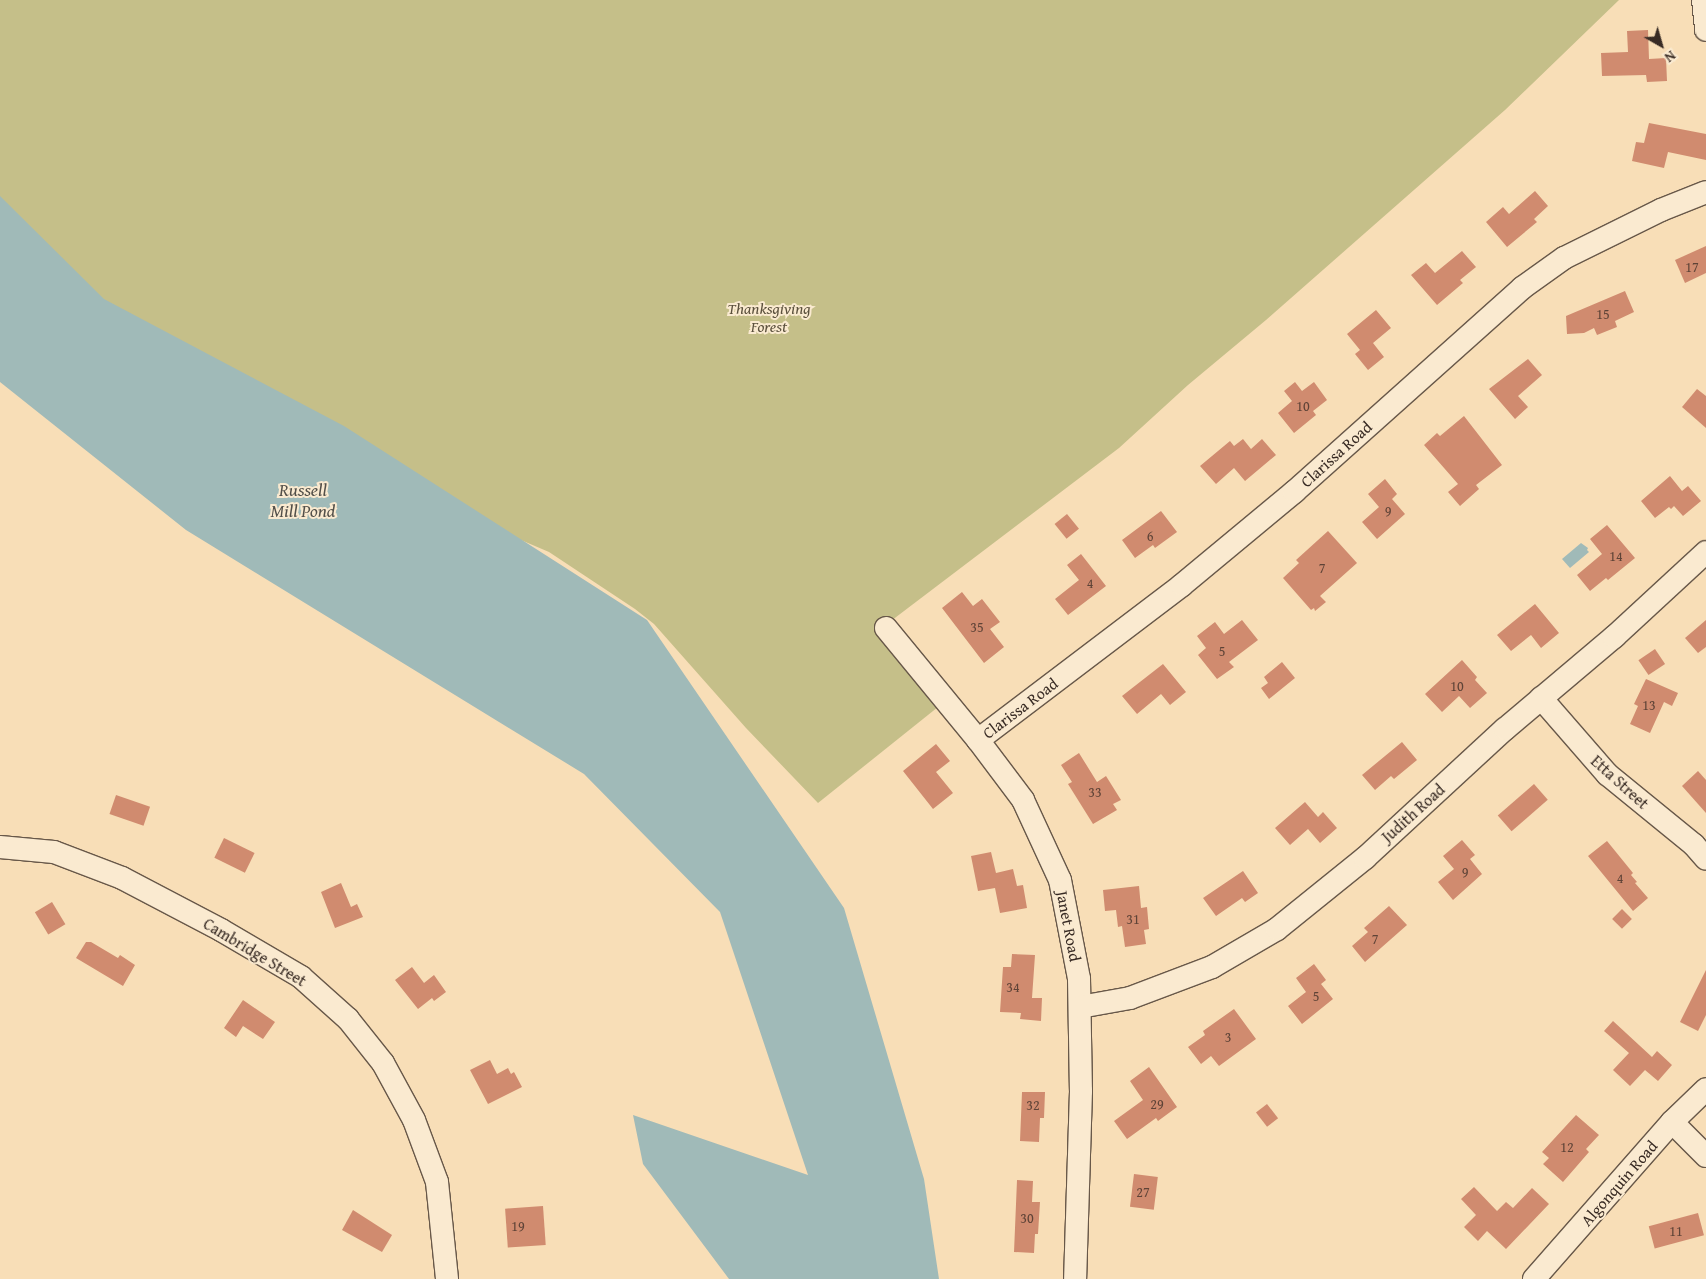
<!DOCTYPE html>
<style>
body{margin:0}
#map{position:relative;width:1706px;height:1279px;overflow:hidden;background:#f8deb7;font-family:"Gentium Book Plus",serif}
div>[style]{position:absolute}
.green>*{inset:0;background:#c5bf89}
.water>*{inset:0;background:#a0bab8}
.building>*{inset:0;background:#d08b6f;transform-origin:0 0}
.roads{filter:drop-shadow(1px 0 #685849) drop-shadow(-1px 0 #685849) drop-shadow(0 1px #685849) drop-shadow(0 -1px #685849)}
.minor>*{height:22px;margin:-11px;padding:0 11px;transform-origin:11px;border-radius:11px;background:#faead0}
span{translate:-50% -50%;white-space:nowrap;text-align:center;line-height:1.15;-webkit-text-stroke:4px #faead0;paint-order:stroke}
.number-label{font-size:14px;color:#5e4337}
.number-label span{-webkit-text-stroke-width:0}
.park-label{font-size:16px;color:#5b503d;font-style:italic}
.street-label{font-size:16px;color:#382b24}
.water-label{font-size:18px;color:#524f49;font-style:italic}
.north{position:absolute;left:1636px;top:20px;width:50px;height:50px;-webkit-text-stroke:4px #faead0;paint-order:stroke;rotate:142deg;font-size:14px;font-weight:700;line-height:20px;text-align:center;color:#382b24}
.north::after{content:'';display:block;margin:auto;width:18px;height:22px;background:#382b24;clip-path:polygon(50% 0,100% 100%,50% 72%,0 100%)}
</style>
<div id="map">
<div class="green">
<i style="clip-path:polygon(0 0,1619px 0,1505px 110px,1266px 320px,1188px 385px,1119px 448px,879px 630px,938px 707px,818px 803px,746px 728px,654px 624px,635px 609px,549px 552px,507px 534px,139px 330px,0 215px)"></i>
</div>
<div class="water">
<i style="clip-path:polygon(0 196px,104px 299px,344px 426px,647px 620px,844px 908px,924px 1179px,939px 1279px,729px 1279px,643px 1164px,633px 1115px,808px 1175px,720px 912px,584px 774px,186px 530px,0 382px)"></i>
<i style="clip-path:polygon(1581px 543px,1588px 548px,1587px 550px,1589px 552px,1570px 568px,1562px 559px)"></i>
</div>
<div class="building">
<i style="clip-path:polygon(1648px 30px,1649px 59px,1666px 58px,1667px 81px,1647px 82px,1646px 75px,1602px 76px,1601px 53px,1628px 52px,1627px 31px)"></i>
<i style="clip-path:polygon(1649px 123px,1706px 134px,1706px 160px,1668px 152px,1664px 168px,1632px 161px,1636px 142px,1644px 143px)"></i>
<i style="clip-path:polygon(1535px 191px,1548px 206px,1534px 219px,1537px 222px,1507px 247px,1486px 222px,1503px 207px,1509px 214px)"></i>
<i style="clip-path:polygon(1706px 246px,1706px 273px,1685px 283px,1675px 260px)"></i>
<i style="clip-path:polygon(1462px 251px,1476px 267px,1460px 280px,1463px 283px,1437px 305px,1411px 275px,1426px 263px,1435px 273px)"></i>
<i style="clip-path:polygon(1625px 291px,1634px 312px,1615px 321px,1617px 327px,1597px 335px,1594px 328px,1584px 333px,1567px 334px,1566px 316px)"></i>
<i style="clip-path:polygon(1376px 310px,1391px 328px,1373px 343px,1384px 357px,1368px 370px,1355px 354px,1360px 350px,1347px 334px)"></i>
<i style="clip-path:polygon(1528px 359px,1542px 375px,1518px 396px,1528px 407px,1515px 419px,1489px 389px)"></i>
<i style="clip-path:polygon(1295px 382px,1302px 391px,1314px 382px,1327px 400px,1313px 411px,1316px 415px,1294px 433px,1278px 413px,1292px 401px,1284px 391px)"></i>
<i style="clip-path:polygon(1697px 389px,1706px 396px,1706px 428px,1682px 407px)"></i>
<i style="clip-path:polygon(1464px 416px,1502px 465px,1476px 485px,1479px 489px,1460px 506px,1448px 492px,1458px 484px,1424px 445px,1437px 433px,1440px 436px)"></i>
<i style="clip-path:polygon(1243px 439px,1251px 449px,1262px 439px,1276px 455px,1245px 481px,1234px 468px,1216px 484px,1200px 466px,1230px 441px,1234px 446px)"></i>
<i style="clip-path:polygon(1670px 476px,1682px 491px,1688px 486px,1701px 501px,1683px 516px,1674px 506px,1671px 509px,1669px 507px,1655px 518px,1641px 501px)"></i>
<i style="clip-path:polygon(1385px 479px,1397px 494px,1392px 499px,1405px 514px,1377px 539px,1362px 522px,1379px 507px,1368px 494px)"></i>
<i style="clip-path:polygon(1161px 511px,1177px 532px,1155px 548px,1153px 545px,1135px 558px,1122px 540px)"></i>
<i style="left:1067px;top:514px;width:19px;height:16px;rotate:51deg"></i>
<i style="clip-path:polygon(1607px 525px,1635px 558px,1608px 580px,1606px 578px,1590px 591px,1577px 575px,1602px 554px,1590px 539px)"></i>
<i style="clip-path:polygon(1328px 531px,1357px 563px,1320px 596px,1326px 602px,1315px 611px,1314px 608px,1311px 610px,1283px 578px,1299px 563px,1296px 560px)"></i>
<i style="clip-path:polygon(1081px 554px,1106px 586px,1068px 615px,1055px 599px,1079px 580px,1067px 565px)"></i>
<i style="clip-path:polygon(962px 592px,973px 606px,982px 599px,1000px 622px,990px 629px,1004px 647px,984px 663px,942px 608px)"></i>
<i style="clip-path:polygon(1535px 604px,1559px 633px,1541px 648px,1531px 635px,1511px 651px,1497px 635px)"></i>
<i style="clip-path:polygon(1242px 620px,1258px 640px,1229px 662px,1234px 667px,1217px 679px,1198px 655px,1206px 648px,1197px 636px,1215px 622px,1224px 634px)"></i>
<i style="clip-path:polygon(1706px 620px,1706px 647px,1698px 653px,1685px 638px)"></i>
<i style="left:1655px;top:649px;width:18px;height:20px;rotate:56deg"></i>
<i style="clip-path:polygon(1462px 660px,1477px 677px,1475px 680px,1487px 693px,1470px 708px,1459px 696px,1442px 712px,1425px 694px)"></i>
<i style="clip-path:polygon(1282px 662px,1295px 678px,1269px 699px,1261px 688px,1268px 683px,1264px 677px)"></i>
<i style="clip-path:polygon(1163px 664px,1186px 692px,1170px 705px,1161px 694px,1137px 714px,1122px 696px)"></i>
<i style="clip-path:polygon(1646px 679px,1678px 693px,1672px 706px,1664px 702px,1650px 733px,1630px 724px,1638px 706px,1634px 704px)"></i>
<i style="clip-path:polygon(1402px 742px,1417px 760px,1394px 779px,1391px 776px,1375px 790px,1362px 775px)"></i>
<i style="clip-path:polygon(936px 744px,950px 761px,936px 772px,953px 793px,933px 809px,903px 771px)"></i>
<i style="clip-path:polygon(1079px 753px,1097px 782px,1106px 776px,1121px 800px,1113px 804px,1117px 810px,1093px 824px,1068px 784px,1072px 782px,1061px 765px)"></i>
<i style="clip-path:polygon(1698px 771px,1706px 780px,1706px 813px,1682px 786px)"></i>
<i style="left:1534px;top:784px;width:21px;height:48px;rotate:49deg"></i>
<i style="left:116px;top:795px;width:36px;height:20px;rotate:19deg"></i>
<i style="clip-path:polygon(1305px 802px,1318px 817px,1323px 812px,1337px 828px,1320px 843px,1308px 829px,1290px 845px,1275px 828px)"></i>
<i style="left:224px;top:838px;width:34px;height:22px;rotate:26deg"></i>
<i style="clip-path:polygon(1462px 840px,1475px 855px,1470px 859px,1482px 874px,1453px 900px,1438px 882px,1454px 869px,1443px 856px)"></i>
<i style="clip-path:polygon(1607px 841px,1633px 873px,1631px 875px,1637px 882px,1635px 883px,1648px 898px,1633px 911px,1588px 856px)"></i>
<i style="clip-path:polygon(991px 852px,996px 873px,1013px 869px,1017px 886px,1023px 885px,1027px 908px,1000px 913px,995px 888px,978px 891px,971px 856px)"></i>
<i style="clip-path:polygon(1243px 871px,1258px 893px,1245px 902px,1242px 898px,1216px 916px,1203px 898px)"></i>
<i style="clip-path:polygon(341px 883px,351px 907px,357px 904px,363px 917px,335px 928px,321px 892px)"></i>
<i style="clip-path:polygon(1139px 886px,1141px 908px,1147px 907px,1149px 929px,1144px 930px,1146px 944px,1125px 947px,1122px 926px,1118px 927px,1116px 910px,1105px 911px,1103px 890px)"></i>
<i style="left:52px;top:902px;width:26px;height:20px;rotate:59deg"></i>
<i style="clip-path:polygon(1389px 906px,1407px 925px,1365px 962px,1352px 946px,1368px 932px,1364px 928px)"></i>
<i style="left:1622px;top:909px;width:14px;height:14px;rotate:45deg"></i>
<i style="clip-path:polygon(86px 942px,91px 942px,118px 958px,120px 955px,135px 965px,123px 986px,76px 958px)"></i>
<i style="clip-path:polygon(1012px 954px,1035px 955px,1032px 998px,1042px 998px,1041px 1021px,1020px 1019px,1021px 1013px,1000px 1012px,1003px 967px,1011px 967px)"></i>
<i style="clip-path:polygon(1314px 964px,1326px 980px,1321px 984px,1333px 999px,1302px 1024px,1288px 1006px,1306px 992px,1296px 978px)"></i>
<i style="clip-path:polygon(412px 967px,424px 983px,434px 975px,446px 992px,434px 1001px,432px 998px,418px 1009px,395px 980px)"></i>
<i style="clip-path:polygon(1706px 970px,1706px 1015px,1698px 1031px,1680px 1022px)"></i>
<i style="clip-path:polygon(243px 1000px,275px 1022px,263px 1039px,243px 1026px,236px 1037px,224px 1028px)"></i>
<i style="clip-path:polygon(1234px 1009px,1256px 1039px,1219px 1066px,1211px 1056px,1201px 1064px,1188px 1047px,1205px 1035px,1203px 1031px)"></i>
<i style="clip-path:polygon(1613px 1021px,1652px 1057px,1657px 1051px,1672px 1065px,1658px 1081px,1645px 1070px,1630px 1086px,1613px 1070px,1629px 1053px,1604px 1031px)"></i>
<i style="clip-path:polygon(490px 1060px,497px 1074px,508px 1068px,511px 1074px,514px 1072px,522px 1087px,488px 1104px,470px 1070px)"></i>
<i style="clip-path:polygon(1149px 1067px,1177px 1107px,1158px 1121px,1156px 1118px,1127px 1139px,1114px 1121px,1143px 1100px,1130px 1081px)"></i>
<i style="clip-path:polygon(1022px 1092px,1045px 1092px,1044px 1118px,1040px 1118px,1039px 1142px,1020px 1141px)"></i>
<i style="left:1267px;top:1104px;width:18px;height:14px;rotate:52deg"></i>
<i style="clip-path:polygon(1576px 1115px,1599px 1135px,1586px 1149px,1589px 1152px,1563px 1182px,1543px 1164px,1549px 1158px,1542px 1152px)"></i>
<i style="left:1134px;top:1174px;width:24px;height:33px;rotate:7deg"></i>
<i style="clip-path:polygon(1017px 1180px,1033px 1181px,1032px 1202px,1040px 1202px,1038px 1234px,1035px 1234px,1034px 1253px,1014px 1252px)"></i>
<i style="clip-path:polygon(1474px 1187px,1497px 1211px,1506px 1202px,1513px 1208px,1532px 1188px,1549px 1204px,1506px 1249px,1487px 1231px,1478px 1241px,1464px 1227px,1476px 1215px,1461px 1199px)"></i>
<i style="left:543px;top:1206px;width:39px;height:38px;rotate:86deg"></i>
<i style="clip-path:polygon(353px 1210px,392px 1235px,382px 1252px,342px 1230px)"></i>
<i style="left:1698px;top:1213px;width:23px;height:51px;rotate:75deg"></i>
</div>
<div class="roads">
<div class="minor">
<i style="left:1703px;top:0;width:30px;rotate:84deg"></i>
<i style="left:886px;top:628px;width:145px;rotate:50.6deg"></i>
<i style="left:978px;top:740px;width:75px;rotate:53.1deg"></i>
<i style="left:1023px;top:800px;width:88px;rotate:65.2deg"></i>
<i style="left:1060px;top:880px;width:101px;rotate:79.1deg"></i>
<i style="left:1079px;top:979px;width:112px;rotate:89deg"></i>
<i style="left:1081px;top:1091px;width:188px;rotate:91.8deg"></i>
<i style="left:1541px;top:698px;width:101px;rotate:49deg"></i>
<i style="left:1607px;top:774px;width:112px;rotate:39.2deg"></i>
<i style="left:1694px;top:845px;width:18px;rotate:49deg"></i>
<i style="left:978px;top:740px;width:256px;rotate:-37.2deg"></i>
<i style="left:1182px;top:585px;width:146px;rotate:-39.7deg"></i>
<i style="left:1294px;top:492px;width:306px;rotate:-41.8deg"></i>
<i style="left:1522px;top:288px;width:52px;rotate:-35.5deg"></i>
<i style="left:1564px;top:258px;width:108px;rotate:-26.3deg"></i>
<i style="left:1661px;top:210px;width:48px;rotate:-21.8deg"></i>
<i style="left:0;top:847px;width:54px;rotate:5.3deg"></i>
<i style="left:54px;top:852px;width:73px;rotate:20.9deg"></i>
<i style="left:122px;top:878px;width:112px;rotate:27.7deg"></i>
<i style="left:221px;top:930px;width:93px;rotate:30.4deg"></i>
<i style="left:301px;top:977px;width:63px;rotate:41.8deg"></i>
<i style="left:348px;top:1019px;width:56px;rotate:51.5deg"></i>
<i style="left:383px;top:1063px;width:65px;rotate:61.5deg"></i>
<i style="left:414px;top:1120px;width:66px;rotate:69.6deg"></i>
<i style="left:437px;top:1182px;width:98px;rotate:84.1deg"></i>
<i style="left:1080px;top:1007px;width:51px;rotate:-10.2deg"></i>
<i style="left:1130px;top:998px;width:88px;rotate:-20.7deg"></i>
<i style="left:1212px;top:967px;width:75px;rotate:-30.3deg"></i>
<i style="left:1277px;top:929px;width:113px;rotate:-38.9deg"></i>
<i style="left:1365px;top:858px;width:190px;rotate:-42.7deg"></i>
<i style="left:1505px;top:729px;width:143px;rotate:-40.2deg"></i>
<i style="left:1614px;top:637px;width:125px;rotate:-42.7deg"></i>
<i style="left:1672px;top:1122px;width:48px;rotate:45deg"></i>
<i style="left:1534px;top:1279px;width:209px;rotate:-48.7deg"></i>
<i style="left:1672px;top:1122px;width:47px;rotate:-44.1deg"></i>
</div>
</div>
<div class="number-label">
<span style="left:1692px;top:267px">17</span>
<span style="left:1603px;top:314px">15</span>
<span style="left:1303px;top:406px">10</span>
<span style="left:1388px;top:511px">9</span>
<span style="left:1150px;top:536px">6</span>
<span style="left:1616px;top:556px">14</span>
<span style="left:1322px;top:568px">7</span>
<span style="left:1090px;top:583px">4</span>
<span style="left:977px;top:627px">35</span>
<span style="left:1222px;top:651px">5</span>
<span style="left:1457px;top:686px">10</span>
<span style="left:1649px;top:705px">13</span>
<span style="left:1095px;top:792px">33</span>
<span style="left:1465px;top:872px">9</span>
<span style="left:1620px;top:878px">4</span>
<span style="left:1133px;top:919px">31</span>
<span style="left:1375px;top:939px">7</span>
<span style="left:1013px;top:987px">34</span>
<span style="left:1316px;top:996px">5</span>
<span style="left:1228px;top:1037px">3</span>
<span style="left:1157px;top:1104px">29</span>
<span style="left:1033px;top:1105px">32</span>
<span style="left:1567px;top:1147px">12</span>
<span style="left:1143px;top:1192px">27</span>
<span style="left:1027px;top:1218px">30</span>
<span style="left:518px;top:1226px">19</span>
<span style="left:1676px;top:1231px">11</span>
</div>
<div class="park-label">
<span style="left:769px;top:317px">Thanksgiving<br>Forest</span>
</div>
<div class="street-label">
<span style="left:1336px;top:454px;rotate:-42deg">Clarissa Road</span>
<span style="left:1020px;top:708px;rotate:-37deg">Clarissa Road</span>
<span style="left:1620px;top:782px;rotate:42deg">Etta Street</span>
<span style="left:1413px;top:813px;rotate:-42deg">Judith Road</span>
<span style="left:1069px;top:926px;rotate:79deg">Janet Road</span>
<span style="left:255px;top:952px;rotate:31deg">Cambridge Street</span>
<span style="left:1619px;top:1183px;rotate:-49deg">Algonquin Road</span>
</div>
<div class="water-label">
<span style="left:303px;top:501px">Russell<br>Mill Pond</span>
</div>
<div class="north">N</div>
</div>
